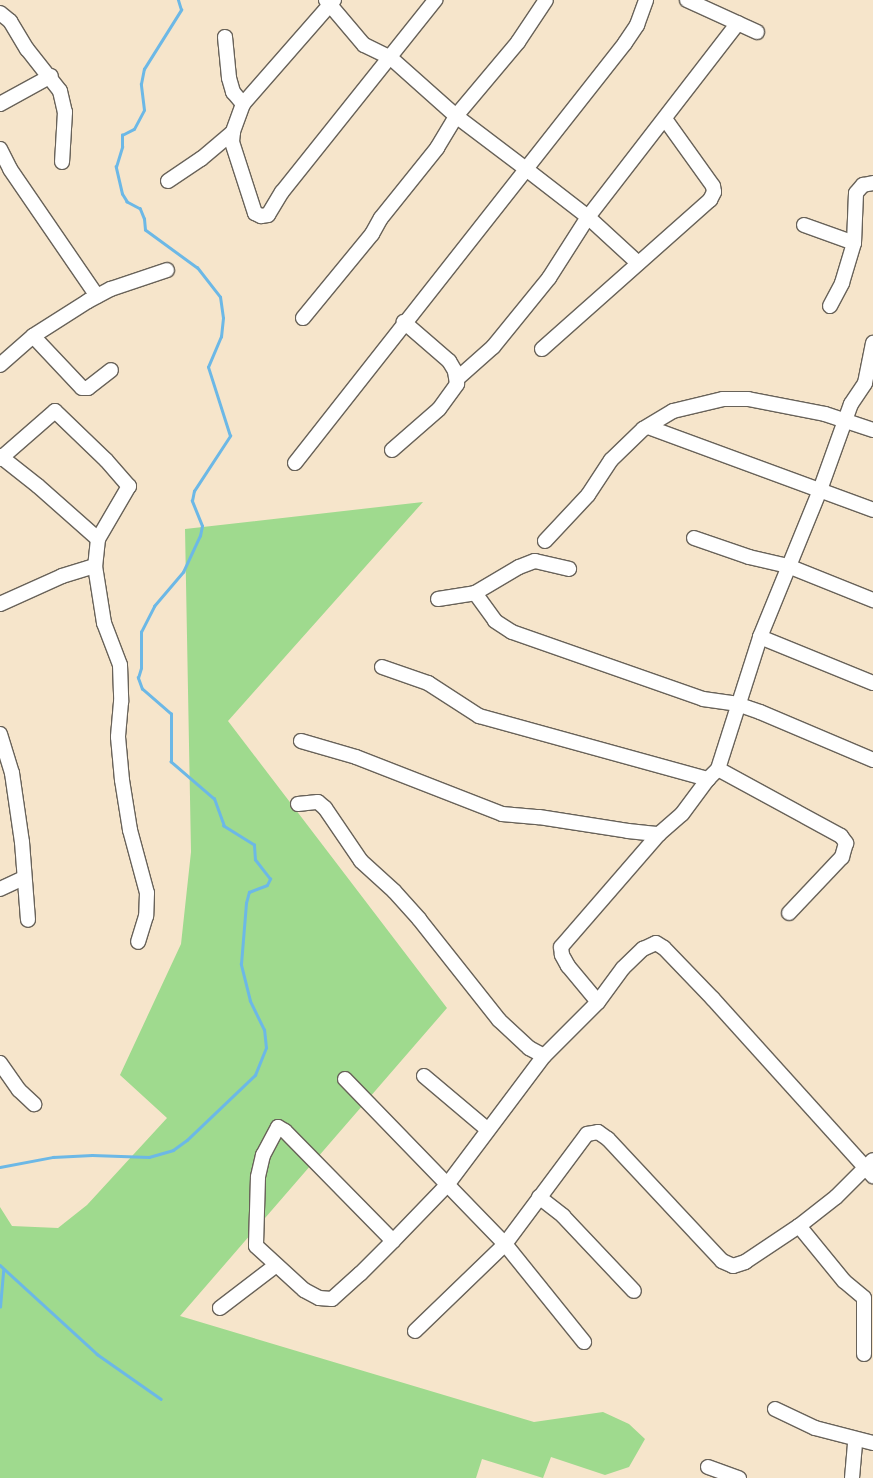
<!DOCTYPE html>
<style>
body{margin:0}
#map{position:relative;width:873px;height:1478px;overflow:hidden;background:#f6e5cb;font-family:"Patrick Hand",sans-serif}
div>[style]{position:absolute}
.green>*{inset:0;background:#9fda8e}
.stream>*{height:2.5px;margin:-1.25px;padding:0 1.25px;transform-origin:1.25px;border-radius:1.25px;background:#6cb8e6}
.roads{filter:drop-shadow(1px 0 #686259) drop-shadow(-1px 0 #686259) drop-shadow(0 1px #686259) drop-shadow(0 -1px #686259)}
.minor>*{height:14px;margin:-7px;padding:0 7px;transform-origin:7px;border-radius:7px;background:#fff}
span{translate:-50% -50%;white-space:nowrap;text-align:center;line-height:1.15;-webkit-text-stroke:3px #fcf5e5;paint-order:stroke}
</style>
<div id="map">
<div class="green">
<i style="clip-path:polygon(423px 502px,228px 721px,447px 1008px,180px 1316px,534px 1422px,603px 1412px,629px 1424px,645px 1439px,629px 1467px,605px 1475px,551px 1457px,543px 1478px,482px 1459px,476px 1478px,0 1478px,0 1207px,12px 1226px,58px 1228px,87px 1205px,167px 1118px,120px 1075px,181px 944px,191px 852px,185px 529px)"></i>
</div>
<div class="stream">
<i style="left:0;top:1167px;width:54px;rotate:-10.7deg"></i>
<i style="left:53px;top:1157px;width:39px;rotate:-3deg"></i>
<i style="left:92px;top:1155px;width:57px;rotate:2deg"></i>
<i style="left:149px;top:1157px;width:25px;rotate:-16deg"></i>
<i style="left:173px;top:1150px;width:17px;rotate:-36deg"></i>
<i style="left:187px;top:1140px;width:94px;rotate:-43.7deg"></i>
<i style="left:255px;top:1075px;width:29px;rotate:-68deg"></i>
<i style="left:266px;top:1048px;width:18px;rotate:-96deg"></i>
<i style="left:264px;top:1030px;width:32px;rotate:-116deg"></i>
<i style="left:250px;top:1001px;width:38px;rotate:-104deg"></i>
<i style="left:241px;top:964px;width:61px;rotate:-85.3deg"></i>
<i style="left:246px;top:903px;width:11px;rotate:-75deg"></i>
<i style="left:249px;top:892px;width:19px;rotate:-21deg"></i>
<i style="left:267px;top:885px;width:7px;rotate:-63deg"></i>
<i style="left:270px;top:879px;width:24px;rotate:-128deg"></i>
<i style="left:255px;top:860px;width:15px;rotate:-94deg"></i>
<i style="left:254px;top:845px;width:36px;rotate:-148deg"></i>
<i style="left:224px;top:826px;width:29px;rotate:-110deg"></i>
<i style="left:214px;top:799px;width:57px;rotate:-139.3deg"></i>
<i style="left:171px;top:762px;width:48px;rotate:-90deg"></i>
<i style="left:171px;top:714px;width:38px;rotate:-139deg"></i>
<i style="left:142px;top:689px;width:12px;rotate:-110deg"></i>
<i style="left:138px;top:678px;width:10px;rotate:-73deg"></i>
<i style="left:141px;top:668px;width:36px;rotate:-90deg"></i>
<i style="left:141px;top:632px;width:29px;rotate:-63deg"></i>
<i style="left:154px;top:606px;width:45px;rotate:-49.5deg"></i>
<i style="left:183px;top:572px;width:40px;rotate:-65deg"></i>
<i style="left:200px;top:536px;width:10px;rotate:-79deg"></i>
<i style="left:202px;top:526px;width:27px;rotate:-112deg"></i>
<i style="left:192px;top:501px;width:10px;rotate:-79deg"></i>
<i style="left:194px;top:491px;width:66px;rotate:-56.8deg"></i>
<i style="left:230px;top:436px;width:72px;rotate:-107.7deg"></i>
<i style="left:208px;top:367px;width:33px;rotate:-67deg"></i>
<i style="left:221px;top:337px;width:19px;rotate:-84deg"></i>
<i style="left:223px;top:318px;width:21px;rotate:-98deg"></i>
<i style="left:220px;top:297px;width:37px;rotate:-128deg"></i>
<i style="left:197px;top:268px;width:64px;rotate:-143.8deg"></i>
<i style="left:145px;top:230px;width:11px;rotate:-95deg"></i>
<i style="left:144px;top:219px;width:11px;rotate:-112deg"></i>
<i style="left:140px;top:209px;width:15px;rotate:-152deg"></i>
<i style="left:127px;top:202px;width:9px;rotate:-122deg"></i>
<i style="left:122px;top:194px;width:28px;rotate:-103deg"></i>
<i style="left:116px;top:167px;width:21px;rotate:-73deg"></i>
<i style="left:122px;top:147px;width:12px;rotate:-90deg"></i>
<i style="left:122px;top:135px;width:13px;rotate:-27deg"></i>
<i style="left:134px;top:129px;width:21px;rotate:-62deg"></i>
<i style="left:144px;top:110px;width:26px;rotate:-97deg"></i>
<i style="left:141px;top:84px;width:15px;rotate:-79deg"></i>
<i style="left:144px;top:69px;width:70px;rotate:-57.9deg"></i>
<i style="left:181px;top:10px;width:10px;rotate:-107deg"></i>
<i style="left:0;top:1265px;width:132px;rotate:42.5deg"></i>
<i style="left:97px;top:1354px;width:78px;rotate:35.1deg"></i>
<i style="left:0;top:1307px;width:37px;rotate:-85deg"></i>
</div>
<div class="roads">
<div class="minor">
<i style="left:334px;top:0;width:138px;rotate:131.2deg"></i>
<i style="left:243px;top:104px;width:30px;rotate:110deg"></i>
<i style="left:233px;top:132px;width:10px;rotate:96deg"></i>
<i style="left:232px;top:142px;width:75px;rotate:72.1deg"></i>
<i style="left:255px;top:213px;width:7px;rotate:27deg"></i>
<i style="left:261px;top:216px;width:7px;rotate:-8deg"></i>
<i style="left:268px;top:215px;width:27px;rotate:-59deg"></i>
<i style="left:282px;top:192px;width:246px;rotate:-51.4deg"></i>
<i style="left:687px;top:0;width:77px;rotate:24.6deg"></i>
<i style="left:0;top:13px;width:13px;rotate:39deg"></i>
<i style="left:10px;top:21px;width:33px;rotate:59deg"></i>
<i style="left:27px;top:49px;width:53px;rotate:51.8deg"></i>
<i style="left:60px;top:91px;width:22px;rotate:77deg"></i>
<i style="left:65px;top:112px;width:50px;rotate:93.4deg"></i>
<i style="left:225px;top:37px;width:41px;rotate:84.4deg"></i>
<i style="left:229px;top:78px;width:15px;rotate:74deg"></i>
<i style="left:233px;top:92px;width:16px;rotate:50deg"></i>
<i style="left:0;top:104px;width:58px;rotate:-28.8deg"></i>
<i style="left:0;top:149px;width:22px;rotate:63deg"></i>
<i style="left:10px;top:169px;width:154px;rotate:55.6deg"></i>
<i style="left:168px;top:181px;width:40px;rotate:-34deg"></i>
<i style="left:201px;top:159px;width:42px;rotate:-40.2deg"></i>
<i style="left:804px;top:225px;width:53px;rotate:19.8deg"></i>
<i style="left:638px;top:263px;width:68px;rotate:-137.4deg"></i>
<i style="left:588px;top:217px;width:245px;rotate:-52.3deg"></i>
<i style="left:830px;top:306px;width:26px;rotate:-62deg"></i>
<i style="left:842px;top:283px;width:42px;rotate:-73.3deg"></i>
<i style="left:854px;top:243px;width:50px;rotate:-87.7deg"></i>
<i style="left:856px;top:193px;width:11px;rotate:-49deg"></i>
<i style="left:863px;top:185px;width:10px;rotate:-11deg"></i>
<i style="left:303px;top:318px;width:109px;rotate:-50.6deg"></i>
<i style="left:372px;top:234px;width:18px;rotate:-61deg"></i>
<i style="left:381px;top:218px;width:90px;rotate:-51.3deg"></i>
<i style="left:437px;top:148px;width:37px;rotate:-59deg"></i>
<i style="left:456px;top:116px;width:97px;rotate:-50deg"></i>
<i style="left:518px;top:42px;width:50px;rotate:-56.3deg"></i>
<i style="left:33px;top:336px;width:71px;rotate:46.7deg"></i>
<i style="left:82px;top:388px;width:6px"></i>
<i style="left:88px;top:388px;width:29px;rotate:-38deg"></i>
<i style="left:542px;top:349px;width:225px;rotate:-41.6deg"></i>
<i style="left:710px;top:200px;width:9px;rotate:-63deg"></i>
<i style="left:714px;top:192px;width:6px;rotate:-99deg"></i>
<i style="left:713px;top:186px;width:82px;rotate:-125.6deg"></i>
<i style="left:0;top:365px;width:44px;rotate:-41.3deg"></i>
<i style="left:33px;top:336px;width:65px;rotate:-32.5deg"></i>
<i style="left:88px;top:301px;width:26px;rotate:-28deg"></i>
<i style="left:111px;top:289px;width:59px;rotate:-18.7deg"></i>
<i style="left:458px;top:378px;width:47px;rotate:-41.5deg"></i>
<i style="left:493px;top:347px;width:89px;rotate:-50.9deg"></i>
<i style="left:549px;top:278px;width:72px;rotate:-57.4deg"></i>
<i style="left:588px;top:217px;width:78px;rotate:-142.3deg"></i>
<i style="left:526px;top:169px;width:160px;rotate:-51.8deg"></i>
<i style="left:625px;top:43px;width:22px;rotate:-56deg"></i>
<i style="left:637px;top:25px;width:27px;rotate:-70deg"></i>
<i style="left:648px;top:427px;width:240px;rotate:20.2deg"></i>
<i style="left:392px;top:450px;width:62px;rotate:-41.1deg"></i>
<i style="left:439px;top:409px;width:31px;rotate:-54deg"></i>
<i style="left:457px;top:384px;width:13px;rotate:-99deg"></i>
<i style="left:455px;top:371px;width:12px;rotate:-121deg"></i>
<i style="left:449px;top:361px;width:60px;rotate:-139.1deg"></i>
<i style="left:0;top:456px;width:48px;rotate:38.3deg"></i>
<i style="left:38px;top:486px;width:80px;rotate:41.5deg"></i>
<i style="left:0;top:459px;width:73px;rotate:-41.1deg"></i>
<i style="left:55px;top:411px;width:71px;rotate:43.9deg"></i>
<i style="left:106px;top:460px;width:35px;rotate:49deg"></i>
<i style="left:129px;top:486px;width:61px;rotate:120.3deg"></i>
<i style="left:98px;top:539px;width:27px;rotate:96deg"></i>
<i style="left:95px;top:566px;width:58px;rotate:81deg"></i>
<i style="left:104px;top:623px;width:45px;rotate:69.1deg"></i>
<i style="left:120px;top:665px;width:37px;rotate:88deg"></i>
<i style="left:121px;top:702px;width:35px;rotate:95deg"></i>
<i style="left:118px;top:737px;width:43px;rotate:84.7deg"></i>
<i style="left:122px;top:780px;width:51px;rotate:80.9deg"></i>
<i style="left:130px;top:830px;width:65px;rotate:74.9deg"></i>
<i style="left:147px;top:893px;width:23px;rotate:92deg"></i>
<i style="left:146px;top:916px;width:27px;rotate:107deg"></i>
<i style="left:295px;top:463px;width:374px;rotate:-51.8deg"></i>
<i style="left:526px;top:169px;width:88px;rotate:-142.9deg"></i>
<i style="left:456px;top:116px;width:87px;rotate:-138.3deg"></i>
<i style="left:391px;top:58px;width:30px;rotate:-154deg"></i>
<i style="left:364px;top:45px;width:59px;rotate:-130.2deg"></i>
<i style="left:694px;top:538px;width:58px;rotate:19.1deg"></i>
<i style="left:749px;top:557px;width:40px;rotate:13deg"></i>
<i style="left:788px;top:566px;width:92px;rotate:21.8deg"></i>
<i style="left:545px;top:541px;width:63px;rotate:-46.9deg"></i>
<i style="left:588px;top:495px;width:42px;rotate:-56.7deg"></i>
<i style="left:611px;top:460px;width:45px;rotate:-44.1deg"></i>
<i style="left:643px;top:429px;width:35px;rotate:-31deg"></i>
<i style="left:673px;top:411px;width:51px;rotate:-13.5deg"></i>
<i style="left:723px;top:399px;width:25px"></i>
<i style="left:748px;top:399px;width:78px;rotate:11deg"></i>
<i style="left:825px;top:414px;width:51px;rotate:18.4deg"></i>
<i style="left:475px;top:593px;width:51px;rotate:-30.6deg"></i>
<i style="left:519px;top:567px;width:17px;rotate:-21deg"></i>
<i style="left:535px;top:561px;width:35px;rotate:13deg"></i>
<i style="left:438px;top:599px;width:37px;rotate:-9deg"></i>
<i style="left:475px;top:593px;width:34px;rotate:54deg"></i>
<i style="left:495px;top:621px;width:20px;rotate:33deg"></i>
<i style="left:512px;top:632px;width:202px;rotate:19.3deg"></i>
<i style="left:703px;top:699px;width:34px;rotate:8deg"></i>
<i style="left:737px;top:704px;width:24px;rotate:19deg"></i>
<i style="left:760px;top:712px;width:123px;rotate:23deg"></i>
<i style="left:0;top:604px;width:68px;rotate:-24.3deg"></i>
<i style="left:62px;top:576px;width:34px;rotate:-17deg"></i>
<i style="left:760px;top:637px;width:122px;rotate:22.2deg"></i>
<i style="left:382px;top:667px;width:49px;rotate:19.2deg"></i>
<i style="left:428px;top:683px;width:61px;rotate:32.9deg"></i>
<i style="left:479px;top:716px;width:238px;rotate:15.4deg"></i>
<i style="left:708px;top:779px;width:14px;rotate:-45deg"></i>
<i style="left:718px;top:769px;width:139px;rotate:-72.3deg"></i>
<i style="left:760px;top:637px;width:159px;rotate:-67.8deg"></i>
<i style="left:820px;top:490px;width:91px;rotate:-70.2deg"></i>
<i style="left:851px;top:404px;width:25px;rotate:-56deg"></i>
<i style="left:865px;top:383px;width:41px;rotate:-78.7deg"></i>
<i style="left:0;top:734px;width:41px;rotate:72.9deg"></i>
<i style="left:12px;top:773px;width:70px;rotate:81.8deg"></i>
<i style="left:22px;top:842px;width:78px;rotate:85.6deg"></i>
<i style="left:301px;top:741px;width:57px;rotate:16.2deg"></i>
<i style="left:356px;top:757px;width:157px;rotate:21.3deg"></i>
<i style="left:502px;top:814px;width:37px;rotate:5deg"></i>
<i style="left:539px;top:817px;width:90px;rotate:8.9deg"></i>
<i style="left:628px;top:831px;width:31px;rotate:6deg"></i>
<i style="left:659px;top:834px;width:30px;rotate:-41deg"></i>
<i style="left:682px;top:814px;width:44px;rotate:-53.4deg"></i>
<i style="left:718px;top:769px;width:140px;rotate:28.6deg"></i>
<i style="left:841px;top:836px;width:9px;rotate:54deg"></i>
<i style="left:846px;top:843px;width:15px;rotate:106deg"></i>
<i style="left:842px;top:857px;width:77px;rotate:133.4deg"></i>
<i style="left:298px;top:804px;width:20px;rotate:-6deg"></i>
<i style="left:318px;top:802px;width:9px;rotate:41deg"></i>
<i style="left:325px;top:808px;width:64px;rotate:55.8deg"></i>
<i style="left:361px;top:861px;width:45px;rotate:42.3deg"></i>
<i style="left:394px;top:891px;width:38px;rotate:48deg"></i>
<i style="left:419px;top:919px;width:129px;rotate:51.6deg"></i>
<i style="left:499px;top:1020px;width:41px;rotate:43deg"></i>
<i style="left:529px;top:1048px;width:17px;rotate:28deg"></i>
<i style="left:0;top:889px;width:26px;rotate:-25deg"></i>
<i style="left:598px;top:1002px;width:47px;rotate:-129.8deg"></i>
<i style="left:568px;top:966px;width:13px;rotate:-119deg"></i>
<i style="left:562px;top:955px;width:8px;rotate:-97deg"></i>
<i style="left:561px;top:947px;width:150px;rotate:-49.1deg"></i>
<i style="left:0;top:1063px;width:33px;rotate:55deg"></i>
<i style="left:19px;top:1090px;width:21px;rotate:43deg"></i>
<i style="left:424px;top:1076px;width:82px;rotate:40.1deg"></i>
<i style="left:345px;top:1079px;width:230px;rotate:45.9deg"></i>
<i style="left:505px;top:1244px;width:126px;rotate:51.1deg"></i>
<i style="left:539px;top:1197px;width:31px;rotate:38deg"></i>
<i style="left:563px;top:1216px;width:103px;rotate:46.6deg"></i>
<i style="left:799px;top:1226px;width:71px;rotate:50.7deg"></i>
<i style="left:844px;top:1281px;width:26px;rotate:40deg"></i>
<i style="left:864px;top:1298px;width:56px;rotate:90deg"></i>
<i style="left:393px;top:1241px;width:154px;rotate:-134.5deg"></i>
<i style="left:285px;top:1131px;width:8px;rotate:-150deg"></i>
<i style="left:278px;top:1127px;width:32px;rotate:118deg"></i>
<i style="left:263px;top:1155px;width:23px;rotate:103deg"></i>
<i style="left:258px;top:1177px;width:69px;rotate:91.7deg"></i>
<i style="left:256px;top:1246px;width:65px;rotate:42.5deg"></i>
<i style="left:304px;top:1290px;width:17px;rotate:28deg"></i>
<i style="left:319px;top:1298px;width:13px;rotate:4deg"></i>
<i style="left:332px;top:1299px;width:38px;rotate:-42deg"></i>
<i style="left:360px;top:1274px;width:47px;rotate:-45deg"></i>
<i style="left:393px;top:1241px;width:78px;rotate:-46deg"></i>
<i style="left:447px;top:1185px;width:161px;rotate:-53.1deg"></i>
<i style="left:544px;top:1056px;width:76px;rotate:-45deg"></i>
<i style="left:598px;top:1002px;width:42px;rotate:-53.7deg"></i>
<i style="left:623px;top:968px;width:28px;rotate:-44deg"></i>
<i style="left:643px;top:949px;width:14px;rotate:-25deg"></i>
<i style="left:656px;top:943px;width:9px;rotate:32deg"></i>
<i style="left:664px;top:948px;width:71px;rotate:46.1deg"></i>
<i style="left:713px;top:999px;width:239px;rotate:47.9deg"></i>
<i style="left:220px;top:1308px;width:69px;rotate:-37.4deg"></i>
<i style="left:415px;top:1331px;width:125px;rotate:-44deg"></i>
<i style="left:505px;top:1244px;width:137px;rotate:-53.3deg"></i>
<i style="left:587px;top:1134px;width:11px;rotate:-10deg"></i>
<i style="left:598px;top:1132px;width:12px;rotate:35deg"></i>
<i style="left:608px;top:1139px;width:167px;rotate:46.9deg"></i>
<i style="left:722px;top:1261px;width:12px;rotate:24deg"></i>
<i style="left:733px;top:1266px;width:13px;rotate:-18deg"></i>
<i style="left:745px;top:1262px;width:65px;rotate:-33.7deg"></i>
<i style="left:799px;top:1226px;width:47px;rotate:-38.1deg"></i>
<i style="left:836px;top:1197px;width:52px;rotate:-45deg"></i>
<i style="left:775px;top:1409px;width:44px;rotate:25.4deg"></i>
<i style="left:815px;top:1428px;width:60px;rotate:14.5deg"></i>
<i style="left:708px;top:1467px;width:33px;rotate:20deg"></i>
<i style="left:852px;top:1478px;width:38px;rotate:-85deg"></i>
</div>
</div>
</div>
